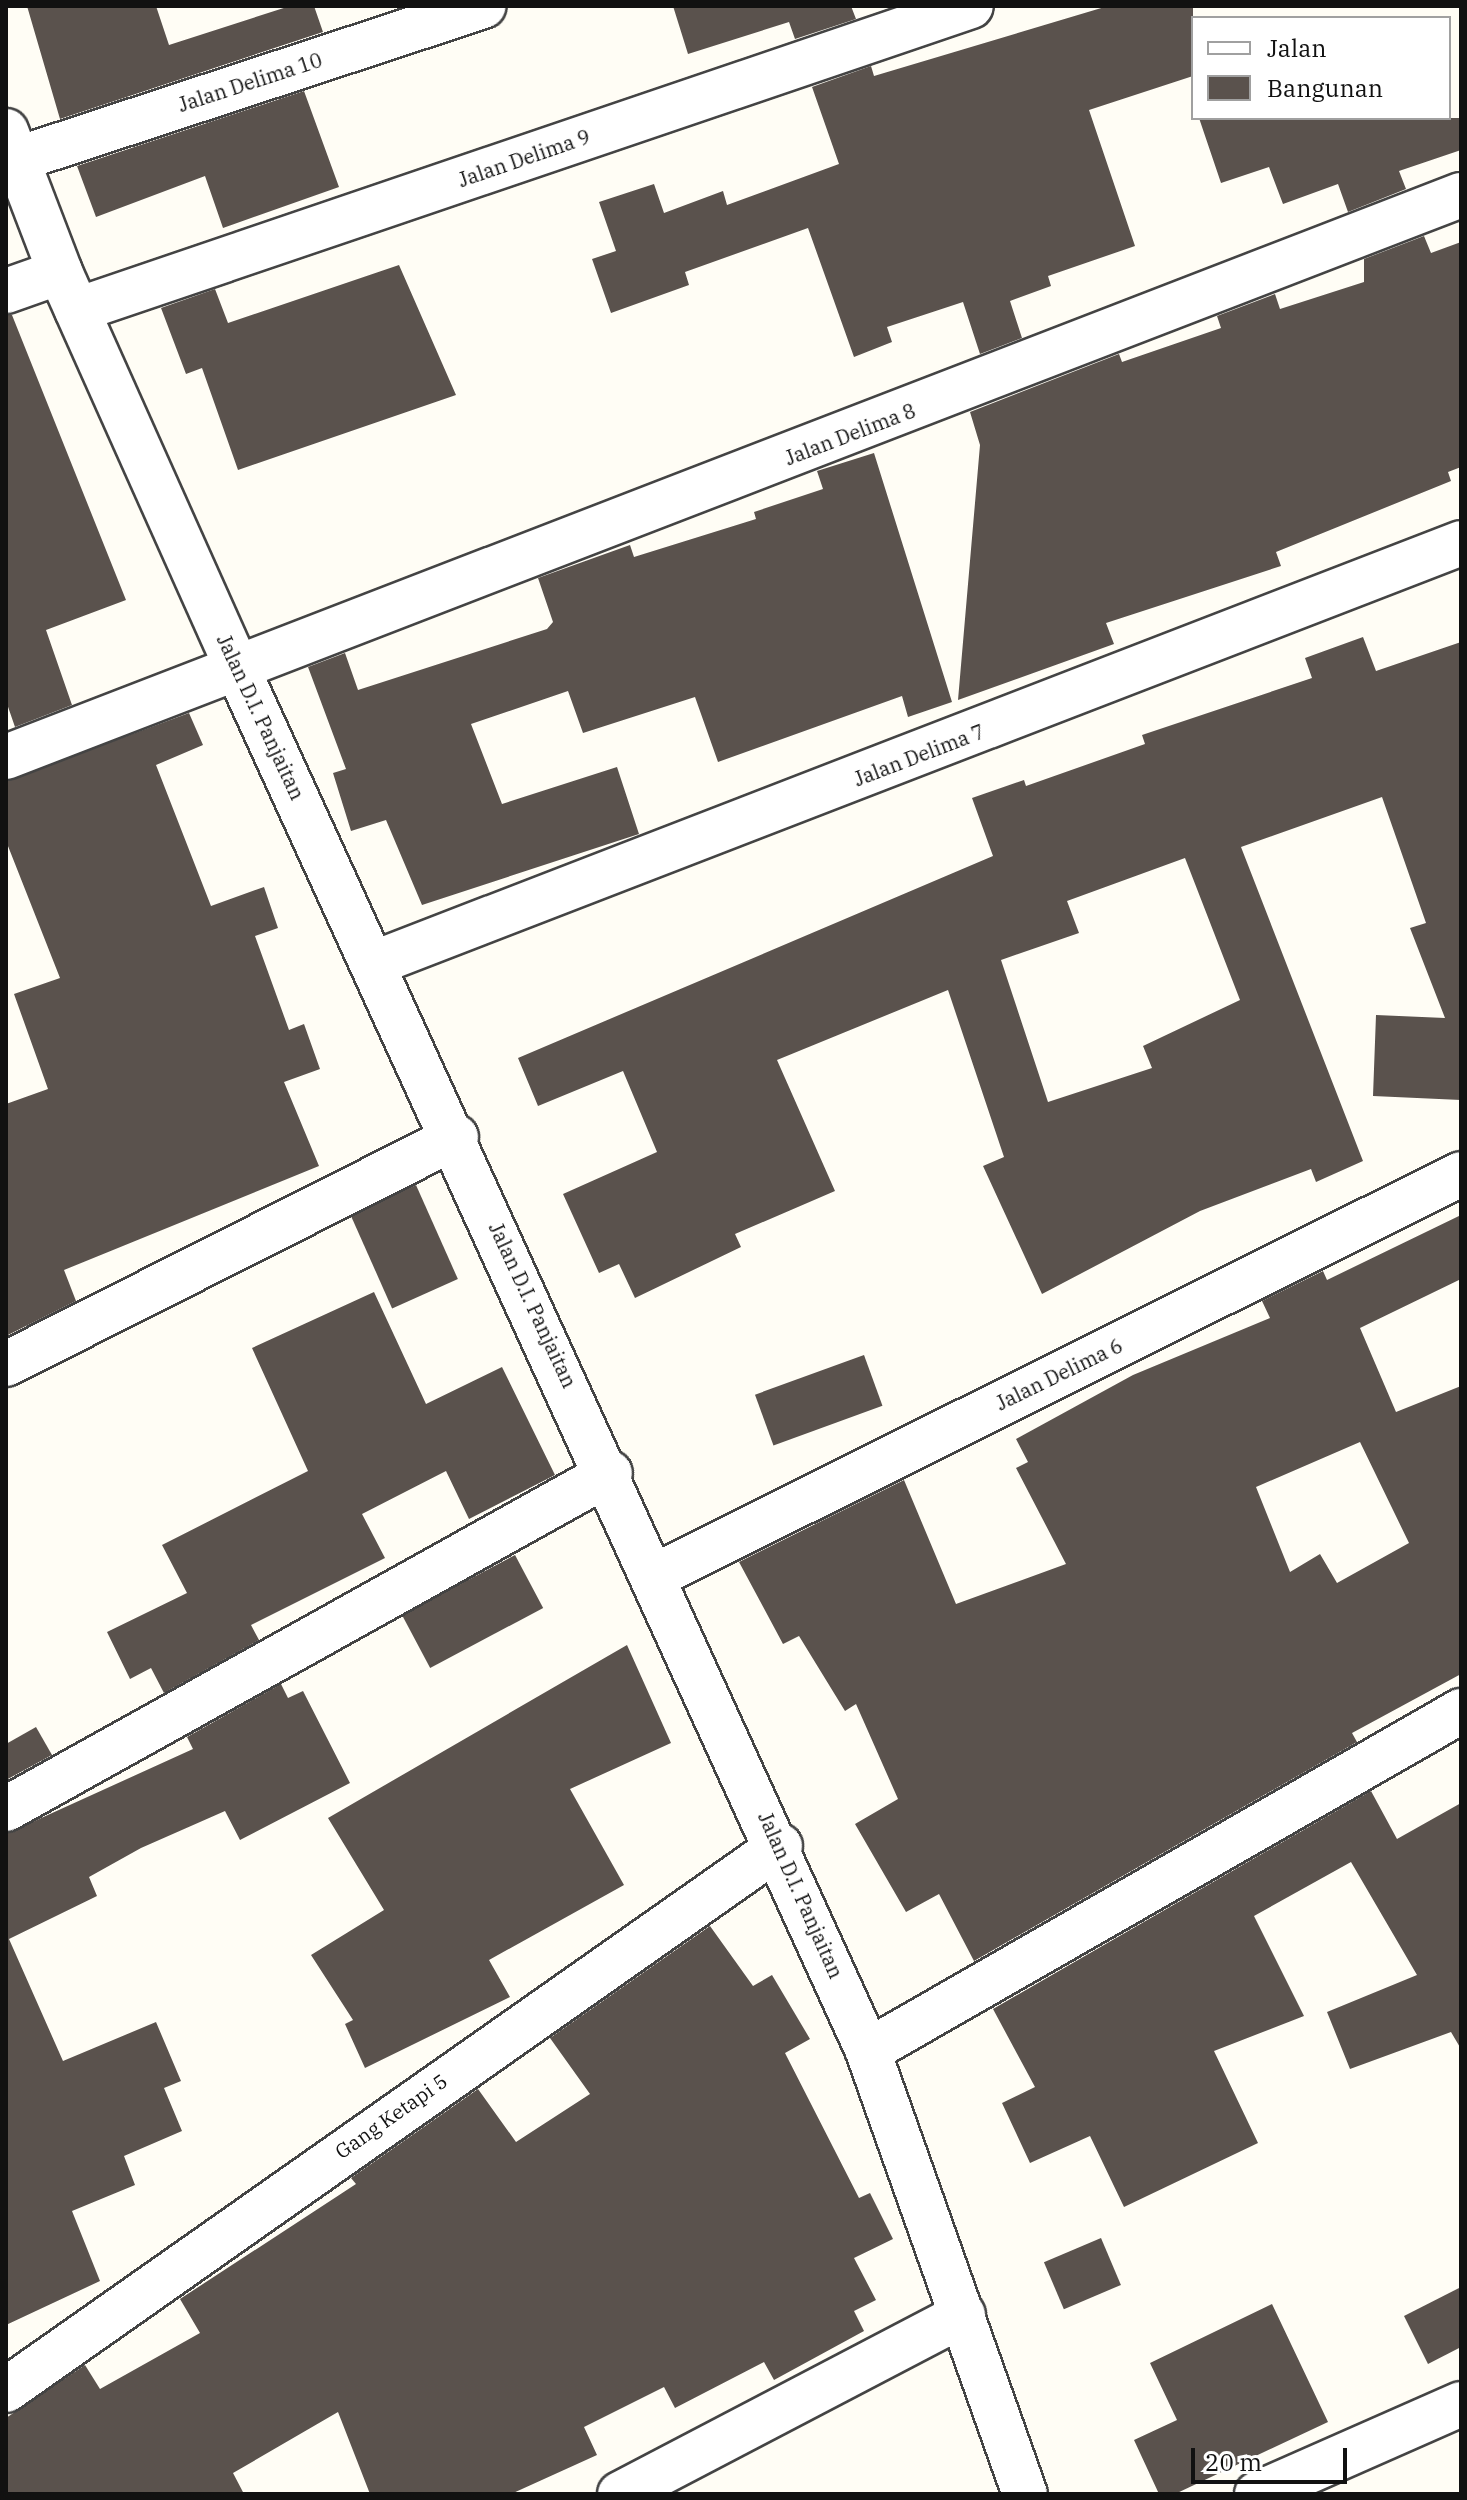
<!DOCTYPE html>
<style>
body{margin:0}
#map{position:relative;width:1467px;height:2500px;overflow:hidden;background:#fffdf5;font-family:"IBM Plex Serif",serif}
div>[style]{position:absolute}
.building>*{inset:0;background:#5a524d;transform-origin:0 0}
.roads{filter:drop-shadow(2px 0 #444) drop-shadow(-2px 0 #444) drop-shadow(0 2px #444) drop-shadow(0 -2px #444)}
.minor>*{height:44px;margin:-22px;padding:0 22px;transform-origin:22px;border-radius:22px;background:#fff}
span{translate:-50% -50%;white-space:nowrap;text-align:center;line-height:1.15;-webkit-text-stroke:8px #fff;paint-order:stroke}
.street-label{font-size:20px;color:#111}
.frame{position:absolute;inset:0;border:8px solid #111;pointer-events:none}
.legend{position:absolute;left:1191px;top:16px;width:260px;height:104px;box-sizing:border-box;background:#fff;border:2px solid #a0a0a0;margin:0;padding:10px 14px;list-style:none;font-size:24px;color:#111}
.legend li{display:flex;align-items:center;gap:16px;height:40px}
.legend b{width:40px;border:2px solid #a0a0a0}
.scale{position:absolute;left:1191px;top:2448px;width:156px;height:36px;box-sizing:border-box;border:4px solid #111;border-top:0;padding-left:10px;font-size:24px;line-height:28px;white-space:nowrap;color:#111;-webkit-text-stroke:6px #fff;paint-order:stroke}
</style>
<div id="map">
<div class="building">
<i style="clip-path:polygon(27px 6px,156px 6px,169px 45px,290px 6px,314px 6px,323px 32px,60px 119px)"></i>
<i style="clip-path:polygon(673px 6px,851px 6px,856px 19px,795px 39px,789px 22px,688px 54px)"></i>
<i style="clip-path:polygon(1108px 6px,1193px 6px,1193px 76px,1089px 110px,1135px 246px,1048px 276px,1051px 286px,1010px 301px,1022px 338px,980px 354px,963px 302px,887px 327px,892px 342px,854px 357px,808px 228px,685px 272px,689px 285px,611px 313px,592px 259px,616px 251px,599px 202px,654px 184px,664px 213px,723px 191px,727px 205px,839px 164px,812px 87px,871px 66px,874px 76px)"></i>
<i style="clip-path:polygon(304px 91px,339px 187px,223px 228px,205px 176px,96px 217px,77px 166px)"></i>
<i style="clip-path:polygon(1199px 118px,1461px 118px,1461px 150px,1399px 171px,1406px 189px,1348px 212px,1338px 184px,1283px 204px,1269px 167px,1221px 183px)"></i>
<i style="clip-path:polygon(1424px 236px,1431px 253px,1461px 242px,1461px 467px,1448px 472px,1451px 481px,1276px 552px,1281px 566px,1106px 623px,1114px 644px,958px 700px,980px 445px,970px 412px,1119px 354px,1122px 362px,1221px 328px,1217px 316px,1275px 294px,1280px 309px,1364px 282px,1364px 259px)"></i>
<i style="clip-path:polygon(399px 265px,456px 395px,238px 470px,202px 368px,186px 374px,161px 308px,215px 289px,228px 323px)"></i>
<i style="clip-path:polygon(6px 315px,12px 315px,126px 600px,46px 630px,72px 705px,15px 727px,6px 701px)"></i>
<i style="clip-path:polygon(874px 453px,952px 702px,908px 717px,902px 696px,718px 762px,695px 697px,583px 733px,568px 691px,471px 724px,502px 804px,617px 767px,639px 834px,422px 905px,386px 820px,351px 831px,333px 773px,346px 769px,308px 667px,345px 653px,358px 690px,547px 629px,553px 622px,538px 578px,630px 545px,634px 557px,756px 519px,754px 512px,823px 489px,817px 471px)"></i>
<i style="clip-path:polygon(evenodd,1363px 637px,1376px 671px,1461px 642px,1461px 1100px,1373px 1096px,1376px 1015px,1445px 1018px,1410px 928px,1426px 923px,1382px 797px,1241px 847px,1363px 1161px,1316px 1182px,1311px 1169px,1200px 1211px,1042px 1294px,983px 1166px,1004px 1157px,948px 990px,777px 1060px,835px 1191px,735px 1234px,741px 1247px,635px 1298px,619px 1264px,599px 1273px,563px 1194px,657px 1152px,623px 1071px,538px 1106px,518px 1058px,993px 856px,972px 798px,1024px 780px,1026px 786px,1145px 744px,1142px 735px,1312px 678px,1305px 658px,1363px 637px,1185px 858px,1240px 1000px,1143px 1046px,1152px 1068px,1048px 1102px,1001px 960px,1079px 933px,1067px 901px,1185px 858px)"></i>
<i style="clip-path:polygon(189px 713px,203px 745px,156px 765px,211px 906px,264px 887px,278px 928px,255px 936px,289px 1030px,304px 1024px,320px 1069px,284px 1082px,319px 1166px,64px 1270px,76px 1301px,6px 1336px,6px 1104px,48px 1089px,14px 994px,60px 978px,6px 841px,6px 781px)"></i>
<i style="left:416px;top:1185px;width:103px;height:72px;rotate:66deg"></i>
<i style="clip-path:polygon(evenodd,1461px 1215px,1461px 1279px,1360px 1328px,1396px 1412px,1461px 1386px,1461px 1674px,1352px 1733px,1357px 1742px,974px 1961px,939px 1894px,906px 1912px,855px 1824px,898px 1799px,856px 1704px,845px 1711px,799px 1636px,783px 1644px,739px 1562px,904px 1480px,956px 1604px,1066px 1564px,1016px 1468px,1028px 1462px,1016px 1439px,1133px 1375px,1270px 1318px,1262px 1301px,1323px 1271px,1327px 1280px,1461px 1215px,1360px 1442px,1409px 1543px,1337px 1583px,1320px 1554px,1290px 1572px,1256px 1487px,1360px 1442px)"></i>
<i style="clip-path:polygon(374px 1292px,426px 1404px,502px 1367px,555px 1475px,469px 1519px,446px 1471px,362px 1514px,385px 1558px,251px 1625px,259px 1640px,164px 1693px,151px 1668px,130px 1679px,107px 1632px,187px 1593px,162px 1545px,308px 1471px,252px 1348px)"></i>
<i style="left:864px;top:1355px;width:54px;height:116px;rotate:70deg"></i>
<i style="left:515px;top:1555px;width:60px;height:128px;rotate:62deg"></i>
<i style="clip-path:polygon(627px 1645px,671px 1743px,570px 1789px,624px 1885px,489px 1960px,510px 1997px,365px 2068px,345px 2024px,353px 2020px,311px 1955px,384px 1910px,328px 1818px)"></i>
<i style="clip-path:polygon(281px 1684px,288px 1698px,303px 1691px,350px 1783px,240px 1840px,225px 1811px,141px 1848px,89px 1877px,97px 1896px,9px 1939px,63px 2061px,156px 2022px,181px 2081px,164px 2088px,182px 2131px,124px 2156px,135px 2185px,72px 2211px,100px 2281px,6px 2325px,6px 1834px,193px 1749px,187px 1737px)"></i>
<i style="clip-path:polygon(36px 1727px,52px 1755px,6px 1780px,6px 1744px)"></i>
<i style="clip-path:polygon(1371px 1791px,1397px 1839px,1461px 1803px,1461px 2049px,1451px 2032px,1350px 2069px,1327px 2012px,1417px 1975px,1351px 1862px,1254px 1916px,1304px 2016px,1214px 2051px,1258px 2143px,1124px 2207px,1090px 2136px,1030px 2163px,1002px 2103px,1035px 2087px,993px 2009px)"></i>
<i style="clip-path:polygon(710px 1926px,753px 1986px,772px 1975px,810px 2039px,785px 2053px,859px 2198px,870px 2193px,893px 2239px,854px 2258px,876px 2300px,854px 2311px,864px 2331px,774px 2380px,764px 2362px,675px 2408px,664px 2387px,584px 2427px,597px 2455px,511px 2494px,370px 2494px,338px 2412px,233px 2473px,244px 2494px,6px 2494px,6px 2418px,85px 2365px,100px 2389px,200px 2333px,180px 2299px,356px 2184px,351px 2178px,478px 2089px,516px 2142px,590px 2094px,550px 2038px)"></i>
<i style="left:1101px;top:2238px;width:51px;height:62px;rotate:67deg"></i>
<i style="clip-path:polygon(1461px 2287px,1461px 2347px,1428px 2364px,1404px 2316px)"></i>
<i style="clip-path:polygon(1272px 2304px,1328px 2422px,1175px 2494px,1159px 2494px,1134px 2440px,1177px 2420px,1150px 2363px)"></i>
</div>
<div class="roads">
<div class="minor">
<i style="left:6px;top:131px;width:151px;rotate:69deg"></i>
<i style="left:60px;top:272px;width:434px;rotate:65.9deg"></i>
<i style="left:237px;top:668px;width:1520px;rotate:65.47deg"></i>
<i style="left:868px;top:2051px;width:470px;rotate:70.5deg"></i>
<i style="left:18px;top:159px;width:490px;rotate:-18.2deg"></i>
<i style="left:6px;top:291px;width:57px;rotate:-19.4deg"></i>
<i style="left:77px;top:310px;width:944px;rotate:-18.78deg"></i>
<i style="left:6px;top:757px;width:1560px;rotate:-21.12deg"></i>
<i style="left:375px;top:963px;width:1164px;rotate:-21.14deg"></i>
<i style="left:6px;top:1364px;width:504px;rotate:-26.77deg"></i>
<i style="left:657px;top:1575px;width:898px;rotate:-26.51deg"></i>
<i style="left:6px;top:1809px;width:691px;rotate:-29.09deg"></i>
<i style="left:868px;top:2051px;width:684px;rotate:-29.83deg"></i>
<i style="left:6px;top:2390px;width:946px;rotate:-35.1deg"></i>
<i style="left:620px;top:2494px;width:387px;rotate:-27.6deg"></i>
<i style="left:1257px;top:2494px;width:223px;rotate:-23.8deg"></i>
</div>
</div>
<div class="street-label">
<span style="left:250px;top:82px;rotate:-18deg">Jalan Delima 10</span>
<span style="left:524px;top:158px;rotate:-19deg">Jalan Delima 9</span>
<span style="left:850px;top:434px;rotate:-21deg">Jalan Delima 8</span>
<span style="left:261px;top:717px;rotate:65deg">Jalan D.I. Panjaitan</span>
<span style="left:919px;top:755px;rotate:-21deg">Jalan Delima 7</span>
<span style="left:533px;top:1305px;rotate:65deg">Jalan D.I. Panjaitan</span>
<span style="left:1059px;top:1374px;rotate:-26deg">Jalan Delima 6</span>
<span style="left:801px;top:1895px;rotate:66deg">Jalan D.I. Panjaitan</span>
<span style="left:391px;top:2116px;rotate:-35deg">Gang Ketapi 5</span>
</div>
<div class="frame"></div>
<ul class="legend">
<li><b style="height:10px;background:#fff"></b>Jalan</li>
<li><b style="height:22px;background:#5a524d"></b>Bangunan</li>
</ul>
<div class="scale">20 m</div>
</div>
